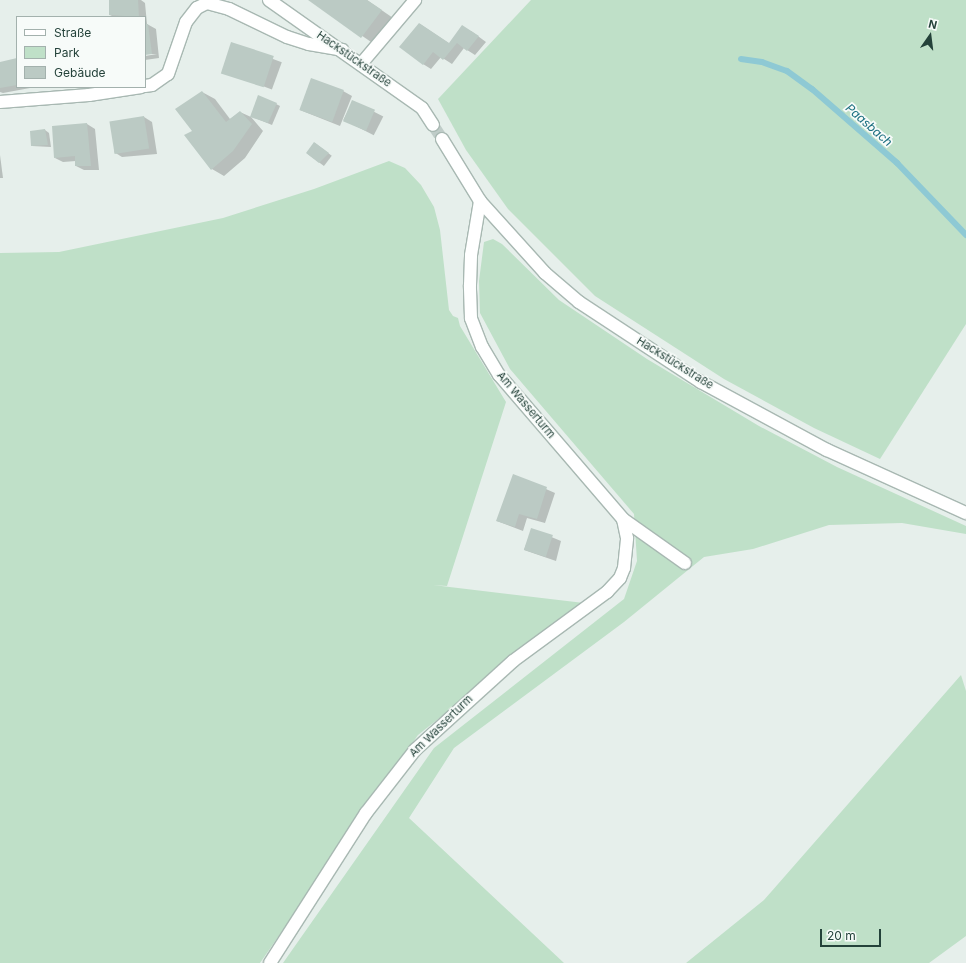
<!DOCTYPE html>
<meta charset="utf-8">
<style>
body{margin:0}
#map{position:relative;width:966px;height:963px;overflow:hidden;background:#e6efeb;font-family:Inter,sans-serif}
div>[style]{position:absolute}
.green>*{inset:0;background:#bfe0c8}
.shadow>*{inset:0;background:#0003;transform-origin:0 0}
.stream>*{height:6px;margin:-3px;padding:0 3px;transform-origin:3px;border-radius:3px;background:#8ec9d4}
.building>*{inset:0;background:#bbcac4;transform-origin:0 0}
.minor-tunnel>*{height:12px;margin-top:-6px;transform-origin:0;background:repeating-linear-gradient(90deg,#bfccc8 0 12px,transparent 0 18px)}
.roads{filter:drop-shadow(1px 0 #a8b8b2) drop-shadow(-1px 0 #a8b8b2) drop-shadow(0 1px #a8b8b2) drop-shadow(0 -1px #a8b8b2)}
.minor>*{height:12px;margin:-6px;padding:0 6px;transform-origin:6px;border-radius:6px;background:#fff}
span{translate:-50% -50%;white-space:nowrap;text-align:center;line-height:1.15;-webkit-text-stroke:3.5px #f7fbf9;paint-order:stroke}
.street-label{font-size:11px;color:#24423a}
.water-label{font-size:12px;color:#1c6f80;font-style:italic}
.legend{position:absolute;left:16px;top:16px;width:130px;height:72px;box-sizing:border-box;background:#f7fbf9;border:1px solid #a3b1ad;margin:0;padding:5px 7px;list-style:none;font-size:12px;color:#24423a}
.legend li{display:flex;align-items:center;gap:8px;height:20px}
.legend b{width:20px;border:1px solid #a3b1ad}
.north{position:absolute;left:910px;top:16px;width:40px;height:40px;-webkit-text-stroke:3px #f7fbf9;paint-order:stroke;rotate:14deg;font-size:11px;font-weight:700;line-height:16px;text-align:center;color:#24423a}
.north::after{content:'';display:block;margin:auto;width:14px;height:18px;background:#24423a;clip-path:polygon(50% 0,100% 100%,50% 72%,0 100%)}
.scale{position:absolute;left:820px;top:929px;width:61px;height:18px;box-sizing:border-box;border:2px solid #24423a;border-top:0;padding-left:5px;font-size:12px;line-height:14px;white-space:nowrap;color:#24423a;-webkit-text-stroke:3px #f7fbf9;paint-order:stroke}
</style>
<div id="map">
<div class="green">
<i style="clip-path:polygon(531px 0,966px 0,966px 324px,880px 459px,814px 428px,724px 379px,595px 296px,508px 209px,466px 150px,438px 99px)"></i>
<i style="clip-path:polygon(389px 161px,405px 168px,421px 185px,434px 207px,440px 230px,449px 310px,453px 316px,458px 318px,460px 326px,506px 402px,447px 586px,433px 585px,584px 603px,418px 735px,260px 963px,0 963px,0 253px,59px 252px,223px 218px,314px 189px)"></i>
<i style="clip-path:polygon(493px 239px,502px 244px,559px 300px,647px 359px,759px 426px,837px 467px,966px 526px,966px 534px,902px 523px,829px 525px,753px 549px,704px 557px,624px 622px,454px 748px,409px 818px,564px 963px,283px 963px,434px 748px,624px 599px,637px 561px,634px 514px,510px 369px,480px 313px,479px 281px,484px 242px)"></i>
<i style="clip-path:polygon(961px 675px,966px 691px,966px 936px,929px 963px,686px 963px,764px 900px)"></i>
</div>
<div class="shadow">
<i style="clip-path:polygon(110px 0,141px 0,145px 3px,147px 24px,156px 29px,159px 58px,145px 60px,145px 56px,157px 54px,145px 54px,145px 17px,114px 17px,110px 15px)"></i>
<i style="clip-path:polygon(310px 0,367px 0,393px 18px,374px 44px)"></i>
<i style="clip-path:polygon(420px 24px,450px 44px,471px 31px,486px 42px,475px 55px,464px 48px,452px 64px,441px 57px,431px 69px,423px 64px)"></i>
<i style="left:232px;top:44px;width:53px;height:29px;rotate:20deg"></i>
<i style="clip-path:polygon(17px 59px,17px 87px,30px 88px,3px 93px,0 92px,0 63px)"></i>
<i style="clip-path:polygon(343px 91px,352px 96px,340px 126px,300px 110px)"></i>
<i style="clip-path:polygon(202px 92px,215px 99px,230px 119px,240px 112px,251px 117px,263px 131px,245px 158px,224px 176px,212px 169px,194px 131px)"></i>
<i style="left:353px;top:101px;width:34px;height:21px;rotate:27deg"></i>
<i style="clip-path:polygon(276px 104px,280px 106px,272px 125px,255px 118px)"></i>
<i style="clip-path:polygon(144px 117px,152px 122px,157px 154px,122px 157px,114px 152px)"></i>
<i style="clip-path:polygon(87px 124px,95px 129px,99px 170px,84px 170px,76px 166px,76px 161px,63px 162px,55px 158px)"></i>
<i style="clip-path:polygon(45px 130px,49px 133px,51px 147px,32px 146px)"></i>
<i style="left:315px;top:143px;width:21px;height:13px;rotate:37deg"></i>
<i style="clip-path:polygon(0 155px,3px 178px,0 178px)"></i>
<i style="clip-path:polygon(514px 475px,555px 493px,545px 523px,527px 518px,523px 531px,497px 521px)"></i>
<i style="clip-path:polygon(532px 529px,561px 541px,556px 561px,524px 550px)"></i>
</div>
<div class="stream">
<i style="left:741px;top:59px;width:21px;rotate:8deg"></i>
<i style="left:762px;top:62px;width:27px;rotate:20deg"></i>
<i style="left:787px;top:71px;width:31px;rotate:36deg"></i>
<i style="left:812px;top:89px;width:113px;rotate:41deg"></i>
<i style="left:897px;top:163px;width:100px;rotate:46.2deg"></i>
</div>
<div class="building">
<i style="clip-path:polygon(109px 0,138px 0,139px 17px,109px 15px)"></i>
<i style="clip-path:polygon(308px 0,367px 0,382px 10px,361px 38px)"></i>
<i style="clip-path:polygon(419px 23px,449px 43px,462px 25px,479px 36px,467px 51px,457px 43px,443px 60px,433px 52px,423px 65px,399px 47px)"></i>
<i style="clip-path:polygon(145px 24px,148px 24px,152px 54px,145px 55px)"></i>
<i style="left:231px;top:42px;width:45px;height:33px;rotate:18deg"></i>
<i style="clip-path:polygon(17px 58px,17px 85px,0 88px,0 62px)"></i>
<i style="left:311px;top:78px;width:35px;height:34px;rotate:20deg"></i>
<i style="clip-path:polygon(202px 91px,226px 122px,240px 111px,252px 124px,233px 151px,211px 170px,184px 135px,192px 131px,175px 109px)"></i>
<i style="clip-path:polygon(258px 95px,277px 103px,268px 123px,250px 117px)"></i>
<i style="left:352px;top:100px;width:25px;height:23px;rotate:23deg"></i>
<i style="left:144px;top:116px;width:33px;height:35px;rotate:81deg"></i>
<i style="clip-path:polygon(87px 123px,91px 166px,75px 166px,75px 156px,54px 158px,52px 126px)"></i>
<i style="clip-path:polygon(45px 129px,48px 145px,31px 146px,30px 131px)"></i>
<i style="clip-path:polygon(314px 142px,329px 153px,319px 163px,306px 153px)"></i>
<i style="clip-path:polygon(513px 474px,547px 487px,537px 519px,519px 514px,515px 527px,496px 521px)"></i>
<i style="left:531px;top:528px;width:23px;height:23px;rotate:18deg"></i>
</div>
<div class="minor-tunnel">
<i style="left:433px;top:125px;width:17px;rotate:57deg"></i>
</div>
<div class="roads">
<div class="minor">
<i style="left:269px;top:0;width:187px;rotate:35.2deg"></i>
<i style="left:422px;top:108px;width:20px;rotate:57deg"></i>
<i style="left:361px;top:64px;width:84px;rotate:-49.8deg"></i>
<i style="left:145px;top:86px;width:7px;rotate:-8deg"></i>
<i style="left:152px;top:85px;width:19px;rotate:-35deg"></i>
<i style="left:168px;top:74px;width:55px;rotate:-70.9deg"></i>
<i style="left:186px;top:22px;width:18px;rotate:-52deg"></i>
<i style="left:197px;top:8px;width:11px;rotate:-27deg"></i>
<i style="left:207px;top:3px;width:23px;rotate:15deg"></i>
<i style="left:229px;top:9px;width:64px;rotate:25.8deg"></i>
<i style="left:287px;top:37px;width:23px;rotate:18deg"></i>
<i style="left:309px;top:44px;width:34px;rotate:10deg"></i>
<i style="left:0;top:102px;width:89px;rotate:-4.5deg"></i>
<i style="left:89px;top:95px;width:53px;rotate:-8.7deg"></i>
<i style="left:442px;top:139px;width:73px;rotate:58.5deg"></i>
<i style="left:480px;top:201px;width:97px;rotate:47.9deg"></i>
<i style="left:545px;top:273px;width:45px;rotate:40.5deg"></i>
<i style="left:579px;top:302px;width:146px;rotate:33.3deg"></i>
<i style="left:701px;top:382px;width:143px;rotate:28.4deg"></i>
<i style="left:827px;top:450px;width:153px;rotate:24.4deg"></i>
<i style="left:623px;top:519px;width:76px;rotate:35.4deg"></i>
<i style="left:270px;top:963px;width:178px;rotate:-57.4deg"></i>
<i style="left:366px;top:813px;width:80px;rotate:-52.1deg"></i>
<i style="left:415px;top:750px;width:132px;rotate:-42.2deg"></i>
<i style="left:513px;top:661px;width:117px;rotate:-36.3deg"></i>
<i style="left:607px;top:592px;width:19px;rotate:-47deg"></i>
<i style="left:620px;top:578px;width:11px;rotate:-68deg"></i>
<i style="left:624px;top:568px;width:30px;rotate:-84deg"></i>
<i style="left:627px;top:538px;width:19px;rotate:-102deg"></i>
<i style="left:623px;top:519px;width:190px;rotate:-130.7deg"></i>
<i style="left:499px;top:375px;width:33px;rotate:-121deg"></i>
<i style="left:482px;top:347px;width:31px;rotate:-111deg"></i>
<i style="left:471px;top:318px;width:33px;rotate:-92deg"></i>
<i style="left:470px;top:285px;width:30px;rotate:-88deg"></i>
<i style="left:471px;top:255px;width:55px;rotate:-80.5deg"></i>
</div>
</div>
<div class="street-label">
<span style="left:354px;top:59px;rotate:35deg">Hackstückstraße</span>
<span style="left:675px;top:363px;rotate:32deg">Hackstückstraße</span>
<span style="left:526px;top:405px;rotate:50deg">Am Wasserturm</span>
<span style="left:441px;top:726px;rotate:-44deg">Am Wasserturm</span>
</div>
<div class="water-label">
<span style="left:869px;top:125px;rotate:41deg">Paasbach</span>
</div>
<ul class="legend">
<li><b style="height:5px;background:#fff"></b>Straße</li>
<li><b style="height:11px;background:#bfe0c8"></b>Park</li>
<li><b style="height:11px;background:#bbcac4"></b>Gebäude</li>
</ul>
<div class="north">N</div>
<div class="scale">20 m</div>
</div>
